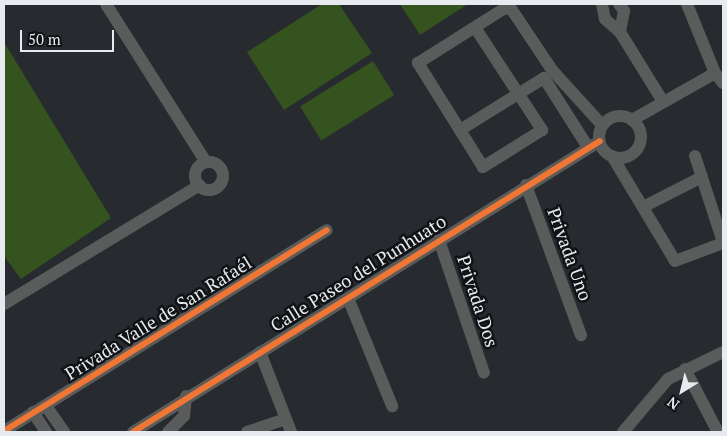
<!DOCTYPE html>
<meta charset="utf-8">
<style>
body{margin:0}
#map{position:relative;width:727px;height:436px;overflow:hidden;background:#272a2e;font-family:"PT Serif",serif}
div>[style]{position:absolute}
.green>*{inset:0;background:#34531f;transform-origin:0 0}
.minor>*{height:12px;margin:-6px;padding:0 6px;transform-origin:6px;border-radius:6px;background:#5a5b5b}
.minor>.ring{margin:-6px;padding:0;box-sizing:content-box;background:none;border:12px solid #5a5b5b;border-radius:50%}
.cycleway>*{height:6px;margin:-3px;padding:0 3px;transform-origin:3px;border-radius:3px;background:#f07635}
span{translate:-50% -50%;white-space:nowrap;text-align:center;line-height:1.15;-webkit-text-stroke:5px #101215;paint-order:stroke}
.street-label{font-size:18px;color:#e7ebef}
.frame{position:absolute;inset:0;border:5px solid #e7ebef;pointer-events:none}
.north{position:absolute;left:657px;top:366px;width:50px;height:50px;-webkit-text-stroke:4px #101215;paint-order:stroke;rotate:216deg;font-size:14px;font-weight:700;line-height:20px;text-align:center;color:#e7ebef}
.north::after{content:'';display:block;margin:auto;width:18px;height:22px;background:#e7ebef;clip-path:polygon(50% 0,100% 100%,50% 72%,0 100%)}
.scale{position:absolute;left:20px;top:30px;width:94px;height:22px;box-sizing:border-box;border:2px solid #e7ebef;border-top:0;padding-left:6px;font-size:15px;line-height:18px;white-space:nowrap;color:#e7ebef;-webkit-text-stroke:4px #101215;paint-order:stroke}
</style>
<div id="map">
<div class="green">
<i style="clip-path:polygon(322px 4px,339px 4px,372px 53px,284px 110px,247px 52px)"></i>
<i style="clip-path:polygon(400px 4px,468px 4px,420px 35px)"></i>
<i style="clip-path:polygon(4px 42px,111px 218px,21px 279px,4px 256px)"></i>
<i style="left:373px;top:61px;width:40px;height:86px;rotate:58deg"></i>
</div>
<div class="minor">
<i style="left:106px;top:4px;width:187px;rotate:57.7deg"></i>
<i style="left:602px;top:4px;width:15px;rotate:79deg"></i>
<i style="left:605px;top:19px;width:20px;rotate:41deg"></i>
<i style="left:620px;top:32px;width:80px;rotate:58.3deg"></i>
<i style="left:619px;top:4px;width:9px;rotate:54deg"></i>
<i style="left:624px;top:11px;width:21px;rotate:101deg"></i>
<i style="left:476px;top:29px;width:121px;rotate:56.8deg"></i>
<i style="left:542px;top:130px;width:70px;rotate:147.9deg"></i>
<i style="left:483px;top:167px;width:123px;rotate:-122deg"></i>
<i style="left:418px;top:63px;width:103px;rotate:-32.3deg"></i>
<i style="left:505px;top:8px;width:7px;rotate:16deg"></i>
<i style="left:512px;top:10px;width:72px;rotate:56.3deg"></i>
<i style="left:552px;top:70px;width:74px;rotate:47.7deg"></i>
<i style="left:715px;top:73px;width:13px;rotate:51deg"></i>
<i class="ring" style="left:599px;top:116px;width:30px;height:30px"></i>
<i style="left:632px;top:120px;width:95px;rotate:-29.5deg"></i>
<i style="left:715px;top:73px;width:74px;rotate:-112.1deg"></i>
<i style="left:460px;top:130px;width:99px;rotate:-31.8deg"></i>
<i style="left:544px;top:78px;width:82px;rotate:57.5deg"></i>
<i style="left:612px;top:156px;width:122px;rotate:59deg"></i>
<i style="left:675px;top:261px;width:51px;rotate:-20.6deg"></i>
<i style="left:695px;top:156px;width:90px;rotate:72deg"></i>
<i class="ring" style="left:195px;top:162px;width:16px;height:16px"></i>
<i style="left:526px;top:185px;width:160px;rotate:69.9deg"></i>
<i style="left:645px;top:206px;width:64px;rotate:-27deg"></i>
<i style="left:439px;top:240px;width:140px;rotate:71.3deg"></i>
<i style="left:348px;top:298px;width:117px;rotate:67.8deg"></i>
<i style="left:4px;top:304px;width:229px;rotate:-31.3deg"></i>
<i style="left:260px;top:352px;width:86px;rotate:68.8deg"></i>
<i style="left:685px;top:369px;width:71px;rotate:62.4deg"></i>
<i style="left:46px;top:406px;width:32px;rotate:55deg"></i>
<i style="left:33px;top:412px;width:24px;rotate:57deg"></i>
<i style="left:4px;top:431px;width:380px;rotate:-31.9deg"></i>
<i style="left:133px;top:432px;width:550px;rotate:-31.93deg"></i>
<i style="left:168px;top:432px;width:23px;rotate:-45deg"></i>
<i style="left:184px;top:416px;width:20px;rotate:-84deg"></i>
<i style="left:247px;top:432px;width:41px;rotate:-18.4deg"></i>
<i style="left:623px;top:432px;width:70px;rotate:-49.7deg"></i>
<i style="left:668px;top:379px;width:61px;rotate:-26.1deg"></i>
</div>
<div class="cycleway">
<i style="left:4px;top:431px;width:380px;rotate:-31.9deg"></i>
<i style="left:133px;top:432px;width:550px;rotate:-31.93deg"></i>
</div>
<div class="street-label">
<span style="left:570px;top:254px;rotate:70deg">Privada Uno</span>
<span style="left:358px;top:273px;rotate:-32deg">Calle Paseo del Punhuato</span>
<span style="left:478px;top:301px;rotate:72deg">Privada Dos</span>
<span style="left:158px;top:318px;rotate:-32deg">Privada Valle de San Rafaél</span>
</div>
<div class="frame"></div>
<div class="north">N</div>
<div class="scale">50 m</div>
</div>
